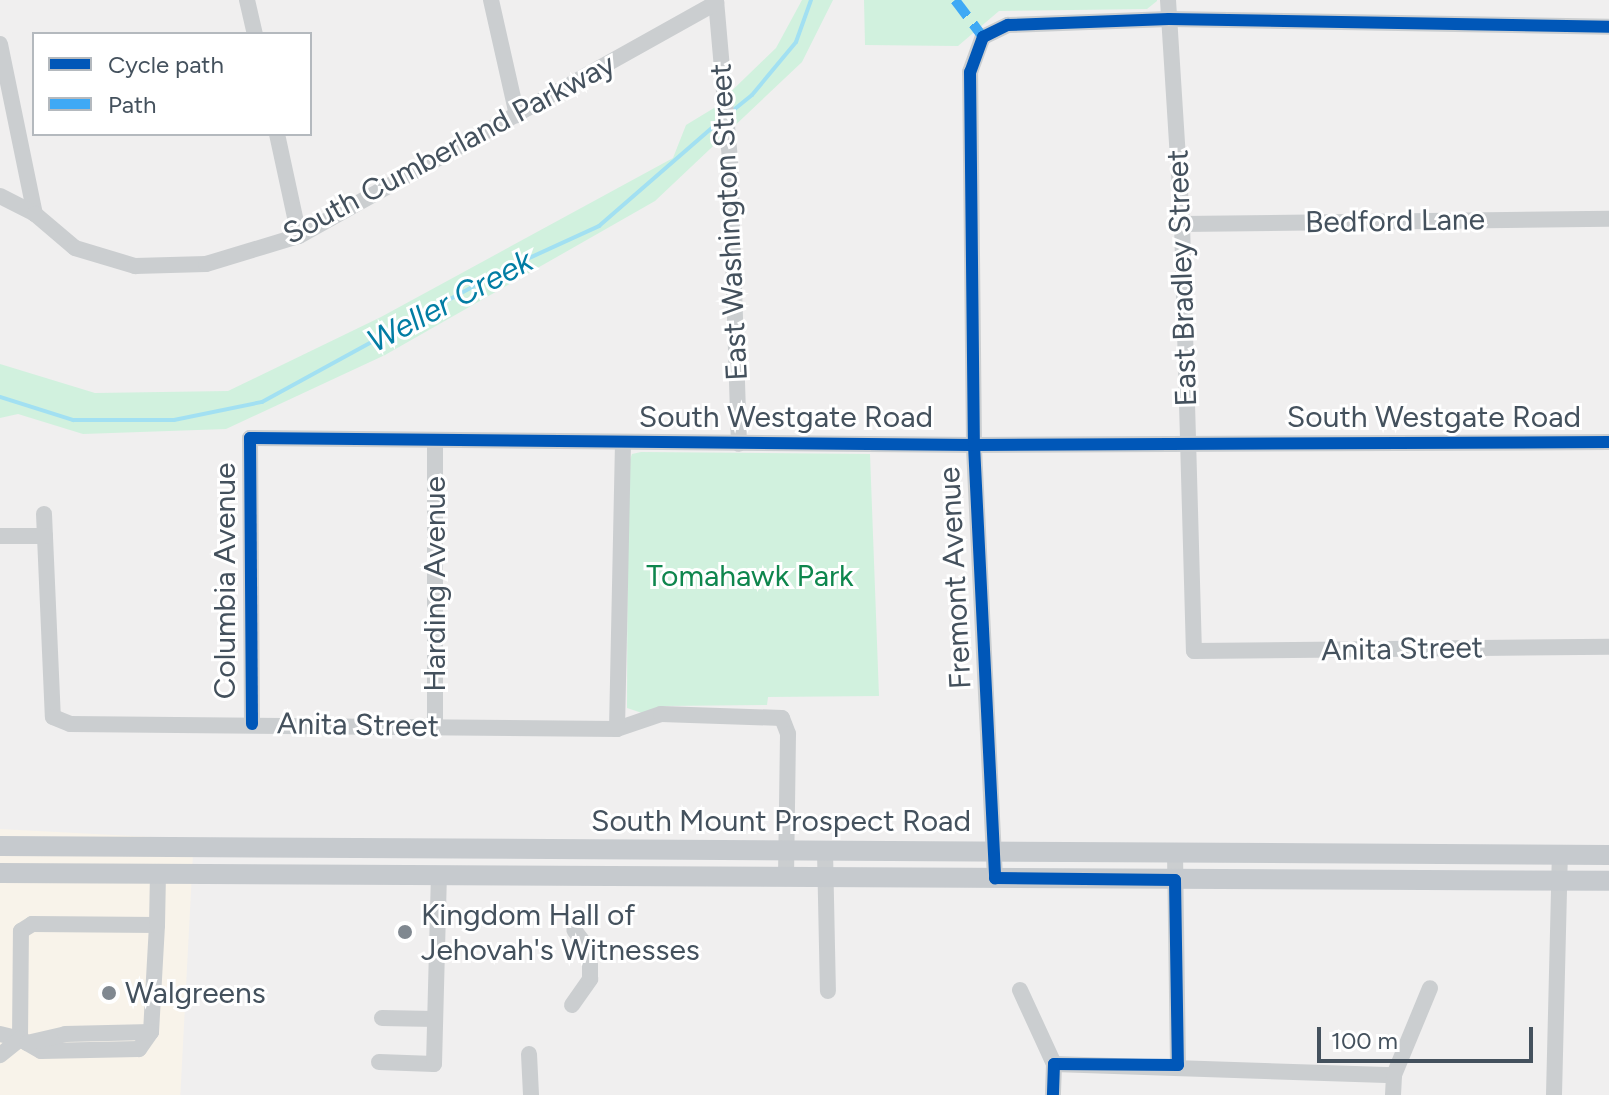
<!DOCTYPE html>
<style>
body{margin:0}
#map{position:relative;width:1609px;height:1095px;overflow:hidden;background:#f0efef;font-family:Figtree,sans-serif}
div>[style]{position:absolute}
.commercial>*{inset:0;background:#f8f3ea;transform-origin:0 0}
.green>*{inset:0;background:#d1f1de}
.stream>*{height:4px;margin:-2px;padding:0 2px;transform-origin:2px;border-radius:2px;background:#a2e0f2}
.minor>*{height:16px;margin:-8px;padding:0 8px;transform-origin:8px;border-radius:8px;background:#cbced0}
.major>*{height:20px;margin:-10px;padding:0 10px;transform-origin:10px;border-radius:10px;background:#c6cace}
.quiet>*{height:10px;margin-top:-5px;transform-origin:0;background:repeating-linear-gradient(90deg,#3fa9f5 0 20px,transparent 0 30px)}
.cycleway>*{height:12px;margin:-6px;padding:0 6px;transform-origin:6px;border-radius:6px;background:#0057b8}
.dots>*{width:22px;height:22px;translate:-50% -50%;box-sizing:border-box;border:4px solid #fff;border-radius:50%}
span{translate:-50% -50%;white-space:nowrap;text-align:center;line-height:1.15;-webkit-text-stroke:6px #fff;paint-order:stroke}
.street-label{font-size:30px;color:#44515d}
.park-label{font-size:30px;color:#0e864d}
.poi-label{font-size:30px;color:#44515d}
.left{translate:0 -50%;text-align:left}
.water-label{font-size:32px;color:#027da4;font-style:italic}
.legend{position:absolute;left:32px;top:32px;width:280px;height:104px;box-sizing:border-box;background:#fff;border:2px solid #b4b9be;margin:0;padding:10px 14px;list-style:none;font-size:24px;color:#44515d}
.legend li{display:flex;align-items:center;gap:16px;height:40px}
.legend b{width:40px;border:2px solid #b4b9be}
.scale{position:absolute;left:1317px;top:1027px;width:216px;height:36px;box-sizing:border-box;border:4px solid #44515d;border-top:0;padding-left:10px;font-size:24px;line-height:28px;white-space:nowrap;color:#44515d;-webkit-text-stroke:6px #fff;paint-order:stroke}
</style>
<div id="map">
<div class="commercial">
<i style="left:0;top:829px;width:194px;height:266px;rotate:3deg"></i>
</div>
<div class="green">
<i style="clip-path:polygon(802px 0,833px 0,802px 62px,655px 201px,385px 355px,226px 429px,83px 434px,18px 414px,0 418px,0 364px,95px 393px,228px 391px,381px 317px,673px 158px,686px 125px,714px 108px,776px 48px)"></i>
<i style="clip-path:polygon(864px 0,1157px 0,1157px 1px,1147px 9px,999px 11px,958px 46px,865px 45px)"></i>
<i style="clip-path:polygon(641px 452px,870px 454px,879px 696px,768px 697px,767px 705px,666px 706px,645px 714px,627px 708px,628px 465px,632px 454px)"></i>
</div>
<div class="stream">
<i style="left:731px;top:112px;width:27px;rotate:-39deg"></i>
<i style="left:752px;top:95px;width:69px;rotate:-50.3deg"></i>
<i style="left:796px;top:42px;width:45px;rotate:-70.3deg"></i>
<i style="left:0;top:397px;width:77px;rotate:17.5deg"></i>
<i style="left:73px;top:420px;width:101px"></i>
<i style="left:174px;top:420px;width:90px;rotate:-11.6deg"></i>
<i style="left:262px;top:402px;width:275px;rotate:-28.7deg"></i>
<i style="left:503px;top:270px;width:106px;rotate:-24.6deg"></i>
<i style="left:599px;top:226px;width:162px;rotate:-41deg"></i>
</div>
<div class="minor">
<i style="left:247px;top:0;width:35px;rotate:77deg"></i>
<i style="left:491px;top:0;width:118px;rotate:77.3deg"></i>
<i style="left:716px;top:0;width:160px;rotate:85deg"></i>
<i style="left:730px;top:159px;width:285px;rotate:88.2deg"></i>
<i style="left:1168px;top:0;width:224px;rotate:86.4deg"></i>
<i style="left:1182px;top:224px;width:427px;rotate:88.4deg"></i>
<i style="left:1194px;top:651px;width:415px;rotate:-0.6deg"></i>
<i style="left:0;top:44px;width:174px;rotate:78.4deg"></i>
<i style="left:277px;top:134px;width:104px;rotate:77.8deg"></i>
<i style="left:0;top:196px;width:39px;rotate:27deg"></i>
<i style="left:35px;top:214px;width:52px;rotate:40.4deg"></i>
<i style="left:75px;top:248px;width:63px;rotate:16.7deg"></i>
<i style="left:135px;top:266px;width:71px;rotate:-1.6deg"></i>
<i style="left:206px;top:264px;width:97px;rotate:-16.8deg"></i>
<i style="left:299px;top:236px;width:478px;rotate:-29.2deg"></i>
<i style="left:1182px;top:224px;width:427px;rotate:-0.7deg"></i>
<i style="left:44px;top:514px;width:203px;rotate:87.5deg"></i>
<i style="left:53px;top:717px;width:18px;rotate:22deg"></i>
<i style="left:70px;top:724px;width:547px;rotate:0.52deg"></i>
<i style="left:617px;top:729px;width:46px;rotate:-18.8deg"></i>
<i style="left:661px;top:714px;width:121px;rotate:1.9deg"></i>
<i style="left:782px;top:718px;width:17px;rotate:69deg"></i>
<i style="left:788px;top:734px;width:143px;rotate:90.8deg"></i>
<i style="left:0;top:536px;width:45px"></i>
<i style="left:252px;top:724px;width:286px;rotate:-90.4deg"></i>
<i style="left:250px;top:438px;width:724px;rotate:0.55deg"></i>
<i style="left:974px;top:445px;width:635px;rotate:-0.27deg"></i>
<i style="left:435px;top:726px;width:285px;rotate:-90deg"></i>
<i style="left:617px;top:729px;width:287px;rotate:-88.8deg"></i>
<i style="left:825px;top:851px;width:140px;rotate:88.8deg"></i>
<i style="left:1175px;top:852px;width:213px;rotate:89.2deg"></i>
<i style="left:995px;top:878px;width:434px;rotate:-92.8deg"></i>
<i style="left:974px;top:445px;width:373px;rotate:-90.6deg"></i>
<i style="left:970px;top:72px;width:37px;rotate:-70deg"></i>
<i style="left:983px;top:37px;width:28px;rotate:-26deg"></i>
<i style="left:1008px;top:25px;width:161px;rotate:-2.1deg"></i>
<i style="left:1169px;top:19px;width:440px;rotate:1deg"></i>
<i style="left:157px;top:925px;width:107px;rotate:93.2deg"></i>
<i style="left:151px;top:1032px;width:21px;rotate:125deg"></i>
<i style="left:139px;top:1049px;width:98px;rotate:178.8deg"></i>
<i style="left:41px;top:1051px;width:24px;rotate:-150deg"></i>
<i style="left:20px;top:1039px;width:108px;rotate:-89.5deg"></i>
<i style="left:21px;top:931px;width:13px;rotate:-32deg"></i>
<i style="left:32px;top:924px;width:125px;rotate:0.5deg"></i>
<i style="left:157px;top:925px;width:52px;rotate:-88.9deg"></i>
<i style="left:1020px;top:990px;width:81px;rotate:65.3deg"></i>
<i style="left:1054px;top:1064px;width:31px;rotate:92deg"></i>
<i style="left:572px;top:1005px;width:32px;rotate:-55deg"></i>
<i style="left:590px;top:979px;width:28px;rotate:-90deg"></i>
<i style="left:590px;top:951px;width:26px;rotate:-127deg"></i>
<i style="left:382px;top:1018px;width:53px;rotate:1.1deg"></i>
<i style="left:0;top:1034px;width:21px;rotate:14deg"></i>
<i style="left:20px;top:1039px;width:26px;rotate:141deg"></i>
<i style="left:27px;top:1043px;width:39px;rotate:-13deg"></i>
<i style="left:65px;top:1034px;width:86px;rotate:-1.3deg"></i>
<i style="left:529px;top:1054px;width:41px;rotate:87.2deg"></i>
<i style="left:379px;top:1062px;width:55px;rotate:2.1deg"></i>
<i style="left:434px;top:1064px;width:189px;rotate:-88.5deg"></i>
<i style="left:1054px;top:1064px;width:340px;rotate:1.9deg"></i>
<i style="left:1393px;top:1095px;width:20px;rotate:-87deg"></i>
<i style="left:1394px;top:1075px;width:94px;rotate:-67.5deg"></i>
<i style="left:1554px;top:1095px;width:240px;rotate:-88.6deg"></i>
</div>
<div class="major">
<i style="left:0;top:846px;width:1609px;rotate:0.32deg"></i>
<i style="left:0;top:873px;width:1609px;rotate:0.28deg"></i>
</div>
<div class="quiet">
<i style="left:955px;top:0;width:46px;rotate:52.9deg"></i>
</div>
<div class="cycleway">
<i style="left:983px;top:37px;width:37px;rotate:110deg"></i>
<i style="left:970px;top:72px;width:373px;rotate:89.4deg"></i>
<i style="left:974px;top:445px;width:434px;rotate:87.2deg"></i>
<i style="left:995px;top:878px;width:180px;rotate:0.6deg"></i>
<i style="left:1175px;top:880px;width:185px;rotate:89.1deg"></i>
<i style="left:1178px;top:1065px;width:124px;rotate:-179.5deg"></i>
<i style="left:1054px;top:1064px;width:31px;rotate:92deg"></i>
<i style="left:983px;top:37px;width:28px;rotate:-26deg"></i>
<i style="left:1008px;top:25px;width:161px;rotate:-2.1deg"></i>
<i style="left:1169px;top:19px;width:440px;rotate:1deg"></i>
<i style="left:252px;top:724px;width:286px;rotate:-90.4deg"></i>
<i style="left:250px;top:438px;width:724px;rotate:0.55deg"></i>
<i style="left:974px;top:445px;width:635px;rotate:-0.27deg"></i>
</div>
<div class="dots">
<i style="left:405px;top:932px;background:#808890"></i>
<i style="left:109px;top:993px;background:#808890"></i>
</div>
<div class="street-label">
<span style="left:449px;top:149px;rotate:-28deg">South Cumberland Parkway</span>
<span style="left:1395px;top:221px;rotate:-1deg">Bedford Lane</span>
<span style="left:729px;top:222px;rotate:-93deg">East Washington Street</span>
<span style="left:1182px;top:278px;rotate:-92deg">East Bradley Street</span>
<span style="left:786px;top:417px">South Westgate Road</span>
<span style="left:1434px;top:417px">South Westgate Road</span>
<span style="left:955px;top:578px;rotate:-93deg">Fremont Avenue</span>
<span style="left:225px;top:581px;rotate:-90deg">Columbia Avenue</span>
<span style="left:435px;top:584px;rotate:-90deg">Harding Avenue</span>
<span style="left:1402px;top:649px;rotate:-1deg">Anita Street</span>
<span style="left:358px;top:725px;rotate:1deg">Anita Street</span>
<span style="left:781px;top:821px">South Mount Prospect Road</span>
</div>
<div class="park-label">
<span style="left:750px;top:576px">Tomahawk Park</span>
</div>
<div class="poi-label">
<span class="left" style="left:421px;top:932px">Kingdom Hall of<br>Jehovah's Witnesses</span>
<span class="left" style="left:125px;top:993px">Walgreens</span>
</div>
<div class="water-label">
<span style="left:450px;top:301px;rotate:-28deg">Weller Creek</span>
</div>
<ul class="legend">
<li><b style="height:10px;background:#0057b8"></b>Cycle path</li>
<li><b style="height:10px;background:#3fa9f5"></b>Path</li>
</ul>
<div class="scale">100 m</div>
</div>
